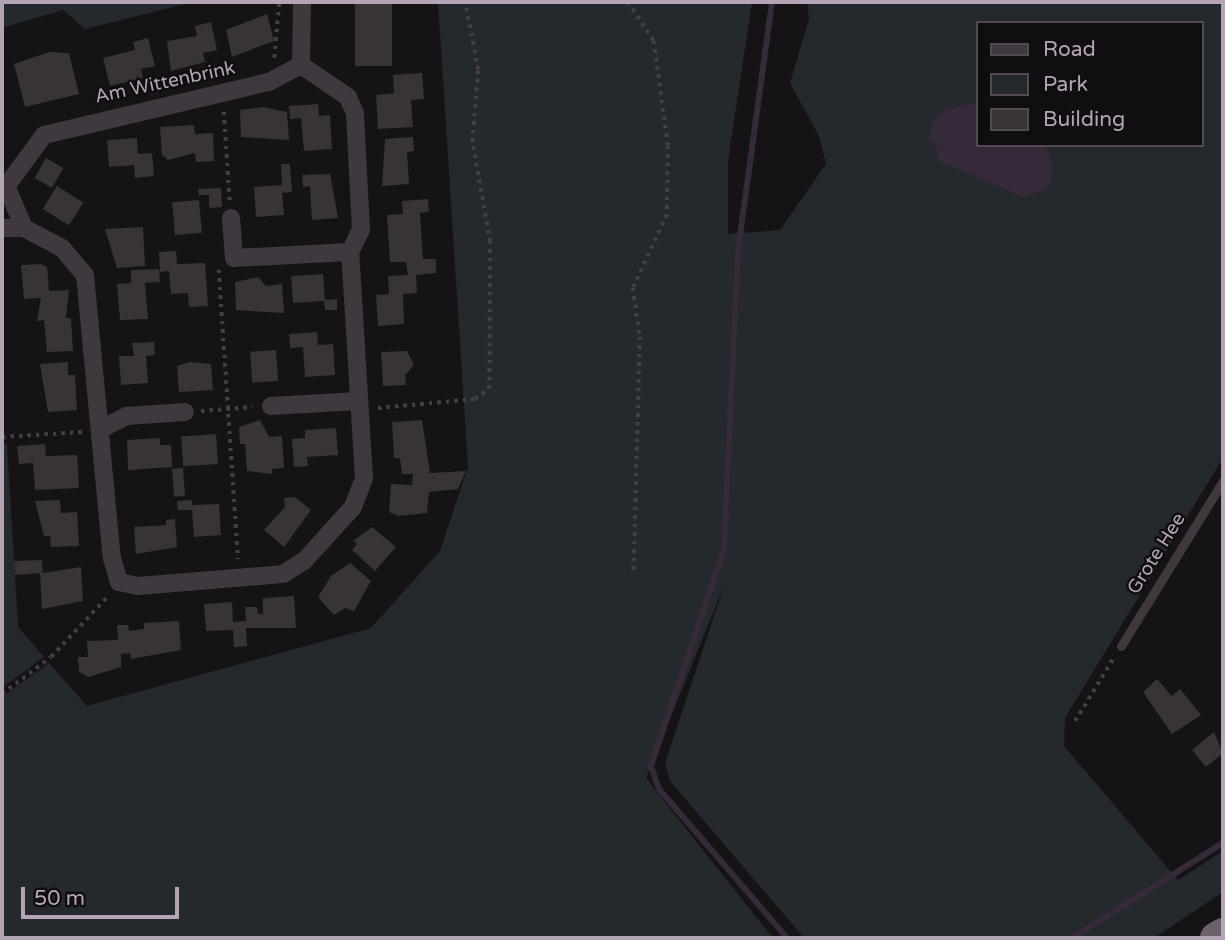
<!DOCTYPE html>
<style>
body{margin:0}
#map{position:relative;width:1225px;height:940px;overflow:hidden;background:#151315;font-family:"Varela Round",sans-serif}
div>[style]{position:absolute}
.green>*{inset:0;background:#23292d}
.water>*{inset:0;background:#35293a}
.stream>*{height:6px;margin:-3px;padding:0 3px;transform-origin:3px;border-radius:3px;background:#35293a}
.building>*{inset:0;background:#373337;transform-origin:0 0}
.path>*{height:3.5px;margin-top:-1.75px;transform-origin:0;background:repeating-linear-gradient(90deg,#463e46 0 3.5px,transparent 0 8.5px)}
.lane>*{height:9px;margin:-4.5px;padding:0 4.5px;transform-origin:4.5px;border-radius:4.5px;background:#3f383f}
.street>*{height:18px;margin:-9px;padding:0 9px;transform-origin:9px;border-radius:9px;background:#3f383f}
.highway>*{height:32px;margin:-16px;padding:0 16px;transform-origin:16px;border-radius:16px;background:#6c606c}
span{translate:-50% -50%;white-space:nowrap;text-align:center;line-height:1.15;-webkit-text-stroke:5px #100e10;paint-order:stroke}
.street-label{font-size:19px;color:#b5a4b6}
.frame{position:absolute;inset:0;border:4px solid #b5a4b6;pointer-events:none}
.legend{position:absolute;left:976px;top:21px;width:228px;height:126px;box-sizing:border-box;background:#100e10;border:2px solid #524a52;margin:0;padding:9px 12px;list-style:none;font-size:21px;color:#b5a4b6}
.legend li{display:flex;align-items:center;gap:14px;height:35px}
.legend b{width:35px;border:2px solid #524a52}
.scale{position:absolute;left:21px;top:887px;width:158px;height:32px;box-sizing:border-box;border:4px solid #b5a4b6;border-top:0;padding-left:9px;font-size:21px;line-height:24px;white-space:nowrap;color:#b5a4b6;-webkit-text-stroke:5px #100e10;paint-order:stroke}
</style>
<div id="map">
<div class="green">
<i style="clip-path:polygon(2px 2px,193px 2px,85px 29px,63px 10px,2px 28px)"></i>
<i style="clip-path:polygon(evenodd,438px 2px,752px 2px,728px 161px,728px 234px,780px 230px,826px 164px,819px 136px,790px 83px,809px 19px,807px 2px,1223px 2px,1223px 458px,1065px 718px,1064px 746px,1178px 880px,1223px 851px,1223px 892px,1154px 938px,804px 938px,670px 781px,665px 763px,724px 586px,646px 778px,773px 938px,2px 938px,2px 697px,49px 663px,87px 706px,371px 628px,440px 551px,468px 467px,438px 2px,978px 23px,1202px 23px,1202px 145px,978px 145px,978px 23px)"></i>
<i style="clip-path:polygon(2px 444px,7px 444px,18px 627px,44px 657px,2px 688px)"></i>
</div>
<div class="water">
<i style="clip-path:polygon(978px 102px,978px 145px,1046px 145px,1053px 168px,1048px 188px,1023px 197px,936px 160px,939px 152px,928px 138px,934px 120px,947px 109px)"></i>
</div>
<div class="stream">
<i style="left:772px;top:2px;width:251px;rotate:97.8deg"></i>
<i style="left:738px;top:251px;width:298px;rotate:92.7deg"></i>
<i style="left:724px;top:549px;width:229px;rotate:108.6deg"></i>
<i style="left:651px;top:766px;width:24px;rotate:71deg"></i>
<i style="left:659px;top:789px;width:196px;rotate:49.3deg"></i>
<i style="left:1072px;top:938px;width:178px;rotate:-32.2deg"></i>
</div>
<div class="building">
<i style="left:355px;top:2px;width:37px;height:64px"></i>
<i style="clip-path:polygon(267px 14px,274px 41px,232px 57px,226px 30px)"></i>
<i style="clip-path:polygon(211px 22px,217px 50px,203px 53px,205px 62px,171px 71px,167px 41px,197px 36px,195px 26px)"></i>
<i style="clip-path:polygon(148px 38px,155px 66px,141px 69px,143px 78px,110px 86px,103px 58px,135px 50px,133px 42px)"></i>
<i style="clip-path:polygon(49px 52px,69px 53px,79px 94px,25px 107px,14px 64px)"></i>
<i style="clip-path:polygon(422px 73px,424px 99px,411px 100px,413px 127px,378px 129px,376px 95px,394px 93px,393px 75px)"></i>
<i style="clip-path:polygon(318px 104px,319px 116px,330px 115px,332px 149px,304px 151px,301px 118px,290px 119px,289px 106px)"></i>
<i style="clip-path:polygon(263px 107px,287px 112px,289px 140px,241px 137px,240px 110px)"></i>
<i style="clip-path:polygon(194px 125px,195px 134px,213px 133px,214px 161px,196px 162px,195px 153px,168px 160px,162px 155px,160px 127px)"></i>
<i style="clip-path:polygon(413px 137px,414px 151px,407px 152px,409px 184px,382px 186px,385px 139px)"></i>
<i style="clip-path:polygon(137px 138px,138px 154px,152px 153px,154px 176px,135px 178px,134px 165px,109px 167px,107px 140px)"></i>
<i style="left:46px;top:158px;width:20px;height:23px;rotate:30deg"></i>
<i style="clip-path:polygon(281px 164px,290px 164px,292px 192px,282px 193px,284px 215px,256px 217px,254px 187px,282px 185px)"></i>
<i style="clip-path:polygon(330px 174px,338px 218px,312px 220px,310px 186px,303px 187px,302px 175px)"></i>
<i style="left:57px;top:186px;width:31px;height:27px;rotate:32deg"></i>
<i style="clip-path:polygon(221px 188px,222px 207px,209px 208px,209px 195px,199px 195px,198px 189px)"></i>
<i style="clip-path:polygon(428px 199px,429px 212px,420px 213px,423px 259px,436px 259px,436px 273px,416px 275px,417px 293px,403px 294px,404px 324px,378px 326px,376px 295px,389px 294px,388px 276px,408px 275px,406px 262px,390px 262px,387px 215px,403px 214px,402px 201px)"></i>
<i style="left:199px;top:200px;width:33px;height:27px;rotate:85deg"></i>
<i style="clip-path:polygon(143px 227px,145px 266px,117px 268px,105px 229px)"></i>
<i style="clip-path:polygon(176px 251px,177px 264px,205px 263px,208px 306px,189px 307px,188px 293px,171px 294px,169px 271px,160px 272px,159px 252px)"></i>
<i style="clip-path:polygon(41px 264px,47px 267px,49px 291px,69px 290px,66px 318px,71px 318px,73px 351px,47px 352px,44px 320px,37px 321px,41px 298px,24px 299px,21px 265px)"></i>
<i style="clip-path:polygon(159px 269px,160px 282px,145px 283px,148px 319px,120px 320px,117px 284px,131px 283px,131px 270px)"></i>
<i style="clip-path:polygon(323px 274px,325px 300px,337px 299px,337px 310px,325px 310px,324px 301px,293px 303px,291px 276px)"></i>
<i style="clip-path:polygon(258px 277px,266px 286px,282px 284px,284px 313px,236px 310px,235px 282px)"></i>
<i style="clip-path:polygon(317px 332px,318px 345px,333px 344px,335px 375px,305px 377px,303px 347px,290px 348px,289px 334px)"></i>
<i style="clip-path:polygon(154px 342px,155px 355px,146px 356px,148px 383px,121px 385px,119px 356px,134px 356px,132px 343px)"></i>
<i style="left:276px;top:350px;width:31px;height:26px;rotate:86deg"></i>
<i style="clip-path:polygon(407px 351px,414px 365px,405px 375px,406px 385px,383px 386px,381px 352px)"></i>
<i style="clip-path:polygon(68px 362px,68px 375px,75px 375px,77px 410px,48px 412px,40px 364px)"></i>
<i style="clip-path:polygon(190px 362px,211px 364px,213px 390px,179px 392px,177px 366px)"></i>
<i style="clip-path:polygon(260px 420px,269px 437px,282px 436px,284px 468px,272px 469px,272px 474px,247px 471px,245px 444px,240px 444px,239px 427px)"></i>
<i style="clip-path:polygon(422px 420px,430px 473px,466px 471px,458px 489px,429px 492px,427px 513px,398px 516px,389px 512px,391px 484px,412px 485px,413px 474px,402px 474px,400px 458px,394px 458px,392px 422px)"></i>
<i style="clip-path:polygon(336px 428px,338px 455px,307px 457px,308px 466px,294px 467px,292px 439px,305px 438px,305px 430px)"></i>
<i style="left:216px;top:434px;width:30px;height:35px;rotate:86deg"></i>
<i style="clip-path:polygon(160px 438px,160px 445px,171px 445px,172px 467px,128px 470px,127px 440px)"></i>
<i style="clip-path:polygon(45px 444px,46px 456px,77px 455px,79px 488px,35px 490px,33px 463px,19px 464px,17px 446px)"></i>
<i style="left:183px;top:468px;width:28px;height:11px;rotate:86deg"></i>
<i style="clip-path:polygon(295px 497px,311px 510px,284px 547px,264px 530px,285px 507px,284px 498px)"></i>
<i style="clip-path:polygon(60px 500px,61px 513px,77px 512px,79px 546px,51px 547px,50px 536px,44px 536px,35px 501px)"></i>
<i style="clip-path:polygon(192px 500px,192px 505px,219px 504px,221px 535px,194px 537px,192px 510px,178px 510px,177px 501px)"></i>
<i style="clip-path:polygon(175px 519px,177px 547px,136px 554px,134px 527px,166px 525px,166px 520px)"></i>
<i style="clip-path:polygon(372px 527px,396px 547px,375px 571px,352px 550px,357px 544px,353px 541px)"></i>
<i style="clip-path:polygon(42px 560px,43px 573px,81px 567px,83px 601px,42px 609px,40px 573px,15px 575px,14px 561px)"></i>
<i style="clip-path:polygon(350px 563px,371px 581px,354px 611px,345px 608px,334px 615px,318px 597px,331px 576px)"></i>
<i style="clip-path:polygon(294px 596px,296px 628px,246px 628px,247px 646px,234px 647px,233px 630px,206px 631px,204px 604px,232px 602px,233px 622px,246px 621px,245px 607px,257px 607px,258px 614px,263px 614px,263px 598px)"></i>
<i style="clip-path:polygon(179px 621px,181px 650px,131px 659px,130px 653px,121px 654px,121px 667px,88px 677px,79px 672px,78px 657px,88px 657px,87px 641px,118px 640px,117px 625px,128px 625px,129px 631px,144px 629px,144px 623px)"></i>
<i style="clip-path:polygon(1157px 679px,1172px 696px,1180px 689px,1201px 715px,1172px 734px,1143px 692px)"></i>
<i style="clip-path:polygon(1214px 732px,1223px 753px,1206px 767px,1192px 750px)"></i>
</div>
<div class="path">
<i style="left:628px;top:2px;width:47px;rotate:56.3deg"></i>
<i style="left:654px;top:41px;width:106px;rotate:82.4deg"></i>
<i style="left:668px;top:146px;width:69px;rotate:90.8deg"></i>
<i style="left:667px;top:215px;width:81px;rotate:115deg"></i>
<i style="left:633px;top:288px;width:49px;rotate:81.9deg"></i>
<i style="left:640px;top:337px;width:236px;rotate:91.5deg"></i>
<i style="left:274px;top:58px;width:56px;rotate:-84.9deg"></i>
<i style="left:224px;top:112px;width:90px;rotate:86.2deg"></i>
<i style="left:219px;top:270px;width:290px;rotate:86.2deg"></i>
<i style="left:378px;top:408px;width:97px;rotate:-5.3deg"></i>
<i style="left:475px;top:399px;width:17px;rotate:-36deg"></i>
<i style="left:489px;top:389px;width:147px;rotate:-89.6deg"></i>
<i style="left:490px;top:242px;width:102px;rotate:-100.2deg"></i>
<i style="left:472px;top:142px;width:72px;rotate:-85.2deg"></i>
<i style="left:478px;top:70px;width:69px;rotate:-100.8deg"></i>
<i style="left:201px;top:411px;width:52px;rotate:-4.4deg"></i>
<i style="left:2px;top:437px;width:80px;rotate:-3.6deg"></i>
<i style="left:2px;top:694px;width:61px;rotate:-37.1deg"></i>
<i style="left:51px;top:657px;width:85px;rotate:-46.9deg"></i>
<i style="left:1075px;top:721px;width:75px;rotate:-58.6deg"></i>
</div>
<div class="lane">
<i style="left:1121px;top:646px;width:194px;rotate:-58.3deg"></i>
</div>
<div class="street">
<i style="left:6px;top:185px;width:47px;rotate:67.3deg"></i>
<i style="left:24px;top:228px;width:43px;rotate:27.8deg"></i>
<i style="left:62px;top:248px;width:35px;rotate:50deg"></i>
<i style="left:85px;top:275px;width:284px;rotate:84.6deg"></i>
<i style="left:112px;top:558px;width:25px;rotate:74deg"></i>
<i style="left:119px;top:582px;width:19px;rotate:12deg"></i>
<i style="left:138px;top:586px;width:145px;rotate:-4.7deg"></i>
<i style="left:283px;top:574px;width:25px;rotate:-32deg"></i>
<i style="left:304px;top:561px;width:73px;rotate:-47.8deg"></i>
<i style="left:353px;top:507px;width:31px;rotate:-69deg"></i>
<i style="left:364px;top:478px;width:226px;rotate:-93.5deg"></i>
<i style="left:350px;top:252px;width:25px;rotate:-64deg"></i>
<i style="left:361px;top:229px;width:116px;rotate:-93deg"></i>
<i style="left:355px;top:113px;width:17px;rotate:-114deg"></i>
<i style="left:348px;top:97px;width:57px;rotate:-145.8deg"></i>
<i style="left:2px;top:192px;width:71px;rotate:-53.6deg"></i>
<i style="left:44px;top:135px;width:231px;rotate:-13.3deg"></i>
<i style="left:269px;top:82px;width:36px;rotate:-28deg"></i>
<i style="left:301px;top:65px;width:63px;rotate:-89.1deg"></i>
<i style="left:231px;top:218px;width:40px;rotate:85.7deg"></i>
<i style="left:234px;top:258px;width:116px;rotate:-3deg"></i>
<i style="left:2px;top:228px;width:22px"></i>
<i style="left:271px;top:406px;width:87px;rotate:-3.3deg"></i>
<i style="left:101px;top:429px;width:29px;rotate:-27deg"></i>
<i style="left:127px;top:416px;width:58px;rotate:-3.9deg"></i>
</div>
<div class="highway">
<i style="left:1216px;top:938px;width:8px;rotate:-30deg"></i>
</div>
<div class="street-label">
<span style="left:165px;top:83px;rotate:-12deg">Am Wittenbrink</span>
<span style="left:1157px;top:554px;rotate:-58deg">Grote Hee</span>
</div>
<div class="frame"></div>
<ul class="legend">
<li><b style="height:9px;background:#3f383f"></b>Road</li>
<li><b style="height:19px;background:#23292d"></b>Park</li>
<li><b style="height:19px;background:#373337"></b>Building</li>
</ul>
<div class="scale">50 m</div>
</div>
